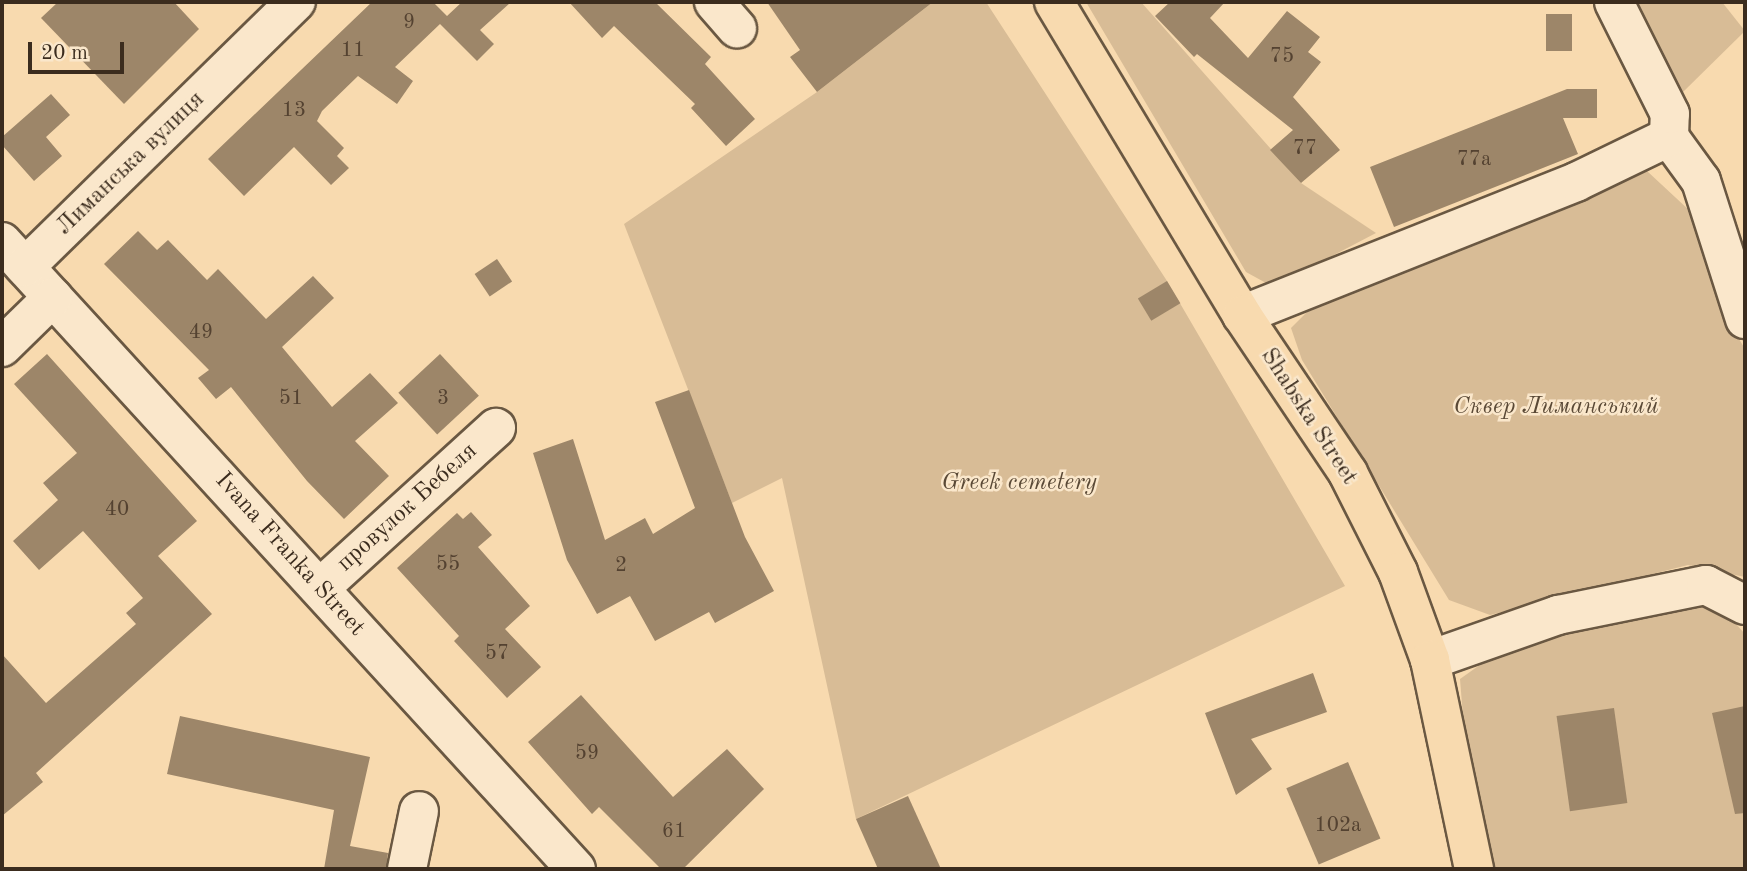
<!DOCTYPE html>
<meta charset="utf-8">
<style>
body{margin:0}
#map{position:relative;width:1747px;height:871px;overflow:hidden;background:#f8daaf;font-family:"Old Standard TT",serif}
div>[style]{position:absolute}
.green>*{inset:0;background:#d8bc96}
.building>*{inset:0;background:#9d8669;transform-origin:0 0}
.roads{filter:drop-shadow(2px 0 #6a5842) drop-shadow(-2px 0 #6a5842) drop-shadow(0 2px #6a5842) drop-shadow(0 -2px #6a5842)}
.minor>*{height:38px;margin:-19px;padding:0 19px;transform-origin:19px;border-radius:19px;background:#fae7cb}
.major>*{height:38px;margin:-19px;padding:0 19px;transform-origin:19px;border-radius:19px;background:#f8daaf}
span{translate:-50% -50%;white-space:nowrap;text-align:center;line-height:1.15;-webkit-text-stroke:5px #fae7cb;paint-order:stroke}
.number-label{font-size:21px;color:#544231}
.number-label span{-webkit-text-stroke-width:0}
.street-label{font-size:24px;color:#3b2c1e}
.park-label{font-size:24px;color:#5a4936;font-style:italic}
.frame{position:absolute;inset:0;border:4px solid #3b2c1e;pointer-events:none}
.scale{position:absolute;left:28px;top:42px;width:96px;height:32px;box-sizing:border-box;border:4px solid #3b2c1e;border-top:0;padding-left:9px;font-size:21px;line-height:24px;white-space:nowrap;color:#3b2c1e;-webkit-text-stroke:5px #fae7cb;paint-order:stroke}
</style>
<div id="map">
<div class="green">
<i style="clip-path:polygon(933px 2px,986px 2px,1167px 281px,1345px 586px,856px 819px,782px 478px,732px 503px,624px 224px,817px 92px)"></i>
<i style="clip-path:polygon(1086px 2px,1141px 2px,1301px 183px,1376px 233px,1290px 278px,1266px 283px,1246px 272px)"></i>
<i style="clip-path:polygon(1638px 2px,1722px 2px,1745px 31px,1683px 92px)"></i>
<i style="clip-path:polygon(1647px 171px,1690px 211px,1733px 329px,1745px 349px,1745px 577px,1688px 565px,1490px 615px,1449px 600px,1302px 360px,1291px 328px,1307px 312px)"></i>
<i style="clip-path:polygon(1690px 603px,1728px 615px,1745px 634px,1745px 869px,1494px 869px,1464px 729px,1460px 679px,1491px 657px,1564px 633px)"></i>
</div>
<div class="building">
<i style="clip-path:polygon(58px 2px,174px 2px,199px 29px,124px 104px,41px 18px)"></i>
<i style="clip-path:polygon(372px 2px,433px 2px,447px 16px,462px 2px,511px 2px,480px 30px,494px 44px,477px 61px,440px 24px,395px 67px,413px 81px,397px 104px,358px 76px,322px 111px,317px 121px,344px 148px,337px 156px,349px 168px,331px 185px,294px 147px,244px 196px,208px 159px)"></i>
<i style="clip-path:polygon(569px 2px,655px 2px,711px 57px,705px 64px,755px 119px,726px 146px,691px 108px,695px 104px,614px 26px,602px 38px)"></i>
<i style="clip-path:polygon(767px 2px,933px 2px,817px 92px,790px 57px,800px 50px)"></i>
<i style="clip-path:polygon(1170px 2px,1225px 2px,1210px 18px,1248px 58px,1287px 11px,1320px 37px,1308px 52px,1321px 62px,1293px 97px,1340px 150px,1301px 183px,1270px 150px,1293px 130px,1197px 54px,1194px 57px,1155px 16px)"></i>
<i style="left:1546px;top:14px;width:26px;height:37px"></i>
<i style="clip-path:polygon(1567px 89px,1597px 89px,1597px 118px,1563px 118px,1578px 154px,1394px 227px,1370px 167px)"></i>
<i style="clip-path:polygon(51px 94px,70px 115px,46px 137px,62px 156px,34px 181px,2px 145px,2px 137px)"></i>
<i style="clip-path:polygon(138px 231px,157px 250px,168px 240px,207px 280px,218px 269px,266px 319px,313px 276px,334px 298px,282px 347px,332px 407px,370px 373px,398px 403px,355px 441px,389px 476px,344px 519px,307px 481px,231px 387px,216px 399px,198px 378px,209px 370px,104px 264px)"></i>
<i style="left:497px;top:259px;width:27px;height:27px;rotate:56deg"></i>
<i style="left:1167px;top:281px;width:26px;height:34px;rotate:59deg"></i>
<i style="clip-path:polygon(47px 354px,197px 521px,158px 556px,212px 614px,36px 773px,43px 782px,2px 816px,2px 654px,46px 703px,136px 624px,126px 613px,143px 598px,83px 531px,39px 570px,13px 541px,58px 500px,43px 483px,77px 453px,14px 384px)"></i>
<i style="left:440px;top:354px;width:57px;height:57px;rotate:47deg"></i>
<i style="clip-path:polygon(689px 390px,745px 537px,774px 591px,715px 623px,709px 612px,655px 641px,630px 596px,597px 614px,567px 560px,533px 453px,573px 439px,605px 540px,645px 518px,653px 534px,695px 508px,655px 402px)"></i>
<i style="clip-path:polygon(471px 512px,492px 535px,478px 547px,530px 606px,505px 629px,541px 667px,507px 698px,454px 641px,459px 636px,397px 568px,457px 513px,463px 519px)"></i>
<i style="clip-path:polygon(1313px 673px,1327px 712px,1251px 739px,1272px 769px,1236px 795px,1205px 713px)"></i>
<i style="clip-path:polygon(581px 695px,673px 797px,727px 749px,764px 789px,683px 869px,661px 869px,599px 807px,592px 814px,528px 742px)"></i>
<i style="clip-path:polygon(1745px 706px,1745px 813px,1735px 814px,1712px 713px)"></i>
<i style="left:1614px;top:708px;width:96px;height:58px;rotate:82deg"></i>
<i style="clip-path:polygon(180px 716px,370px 757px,350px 846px,388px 853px,386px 869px,324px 869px,334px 810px,167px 774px)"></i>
<i style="left:1348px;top:762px;width:83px;height:67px;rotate:67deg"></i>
<i style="clip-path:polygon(908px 796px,941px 869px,878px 869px,856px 819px)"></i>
</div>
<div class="roads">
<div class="minor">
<i style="left:714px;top:2px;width:35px;rotate:49deg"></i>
<i style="left:1669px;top:137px;width:54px;rotate:54deg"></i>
<i style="left:1701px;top:181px;width:145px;rotate:72.3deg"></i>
<i style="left:2px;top:242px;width:850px;rotate:47.53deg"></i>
<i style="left:25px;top:267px;width:379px;rotate:-44.4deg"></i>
<i style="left:1242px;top:315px;width:360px;rotate:-21.7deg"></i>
<i style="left:1576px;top:182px;width:103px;rotate:-25.8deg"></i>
<i style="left:1669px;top:137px;width:23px;rotate:-88deg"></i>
<i style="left:1670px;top:114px;width:125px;rotate:-116.6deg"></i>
<i style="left:2px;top:347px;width:71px;rotate:-44.4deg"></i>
<i style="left:320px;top:588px;width:238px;rotate:-42.3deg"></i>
<i style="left:1430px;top:660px;width:136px;rotate:-19.4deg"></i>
<i style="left:1558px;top:615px;width:151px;rotate:-11.5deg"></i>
<i style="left:1706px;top:585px;width:44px;rotate:27.1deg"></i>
<i style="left:407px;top:869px;width:59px;rotate:-78.3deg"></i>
</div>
<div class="major">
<i style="left:1054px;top:2px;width:365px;rotate:59deg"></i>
<i style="left:1242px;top:315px;width:190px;rotate:56.1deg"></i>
<i style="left:1348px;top:473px;width:111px;rotate:63.2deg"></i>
<i style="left:1398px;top:572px;width:94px;rotate:70deg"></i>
<i style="left:1430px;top:660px;width:214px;rotate:78.1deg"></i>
</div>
</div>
<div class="number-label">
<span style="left:409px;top:23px">9</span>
<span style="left:353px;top:51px">11</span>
<span style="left:1282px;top:57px">75</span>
<span style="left:294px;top:111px">13</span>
<span style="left:1305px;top:149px">77</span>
<span style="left:1474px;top:160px">77а</span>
<span style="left:201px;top:333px">49</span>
<span style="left:291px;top:399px">51</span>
<span style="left:443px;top:399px">3</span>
<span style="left:117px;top:510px">40</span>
<span style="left:448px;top:565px">55</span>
<span style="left:621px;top:566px">2</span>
<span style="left:497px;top:654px">57</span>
<span style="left:587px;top:754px">59</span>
<span style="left:1338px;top:826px">102а</span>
<span style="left:674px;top:832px">61</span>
</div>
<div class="street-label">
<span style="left:131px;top:164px;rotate:-44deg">Лиманська вулиця</span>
<span style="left:1308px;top:417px;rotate:57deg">Shabska Street</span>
<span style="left:408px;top:508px;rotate:-42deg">провулок Бебеля</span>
<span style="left:289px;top:555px;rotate:48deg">Ivana Franka Street</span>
</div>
<div class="park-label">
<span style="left:1556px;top:408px">Сквер Лиманський</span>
<span style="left:1019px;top:484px">Greek cemetery</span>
</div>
<div class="frame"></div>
<div class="scale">20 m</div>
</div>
